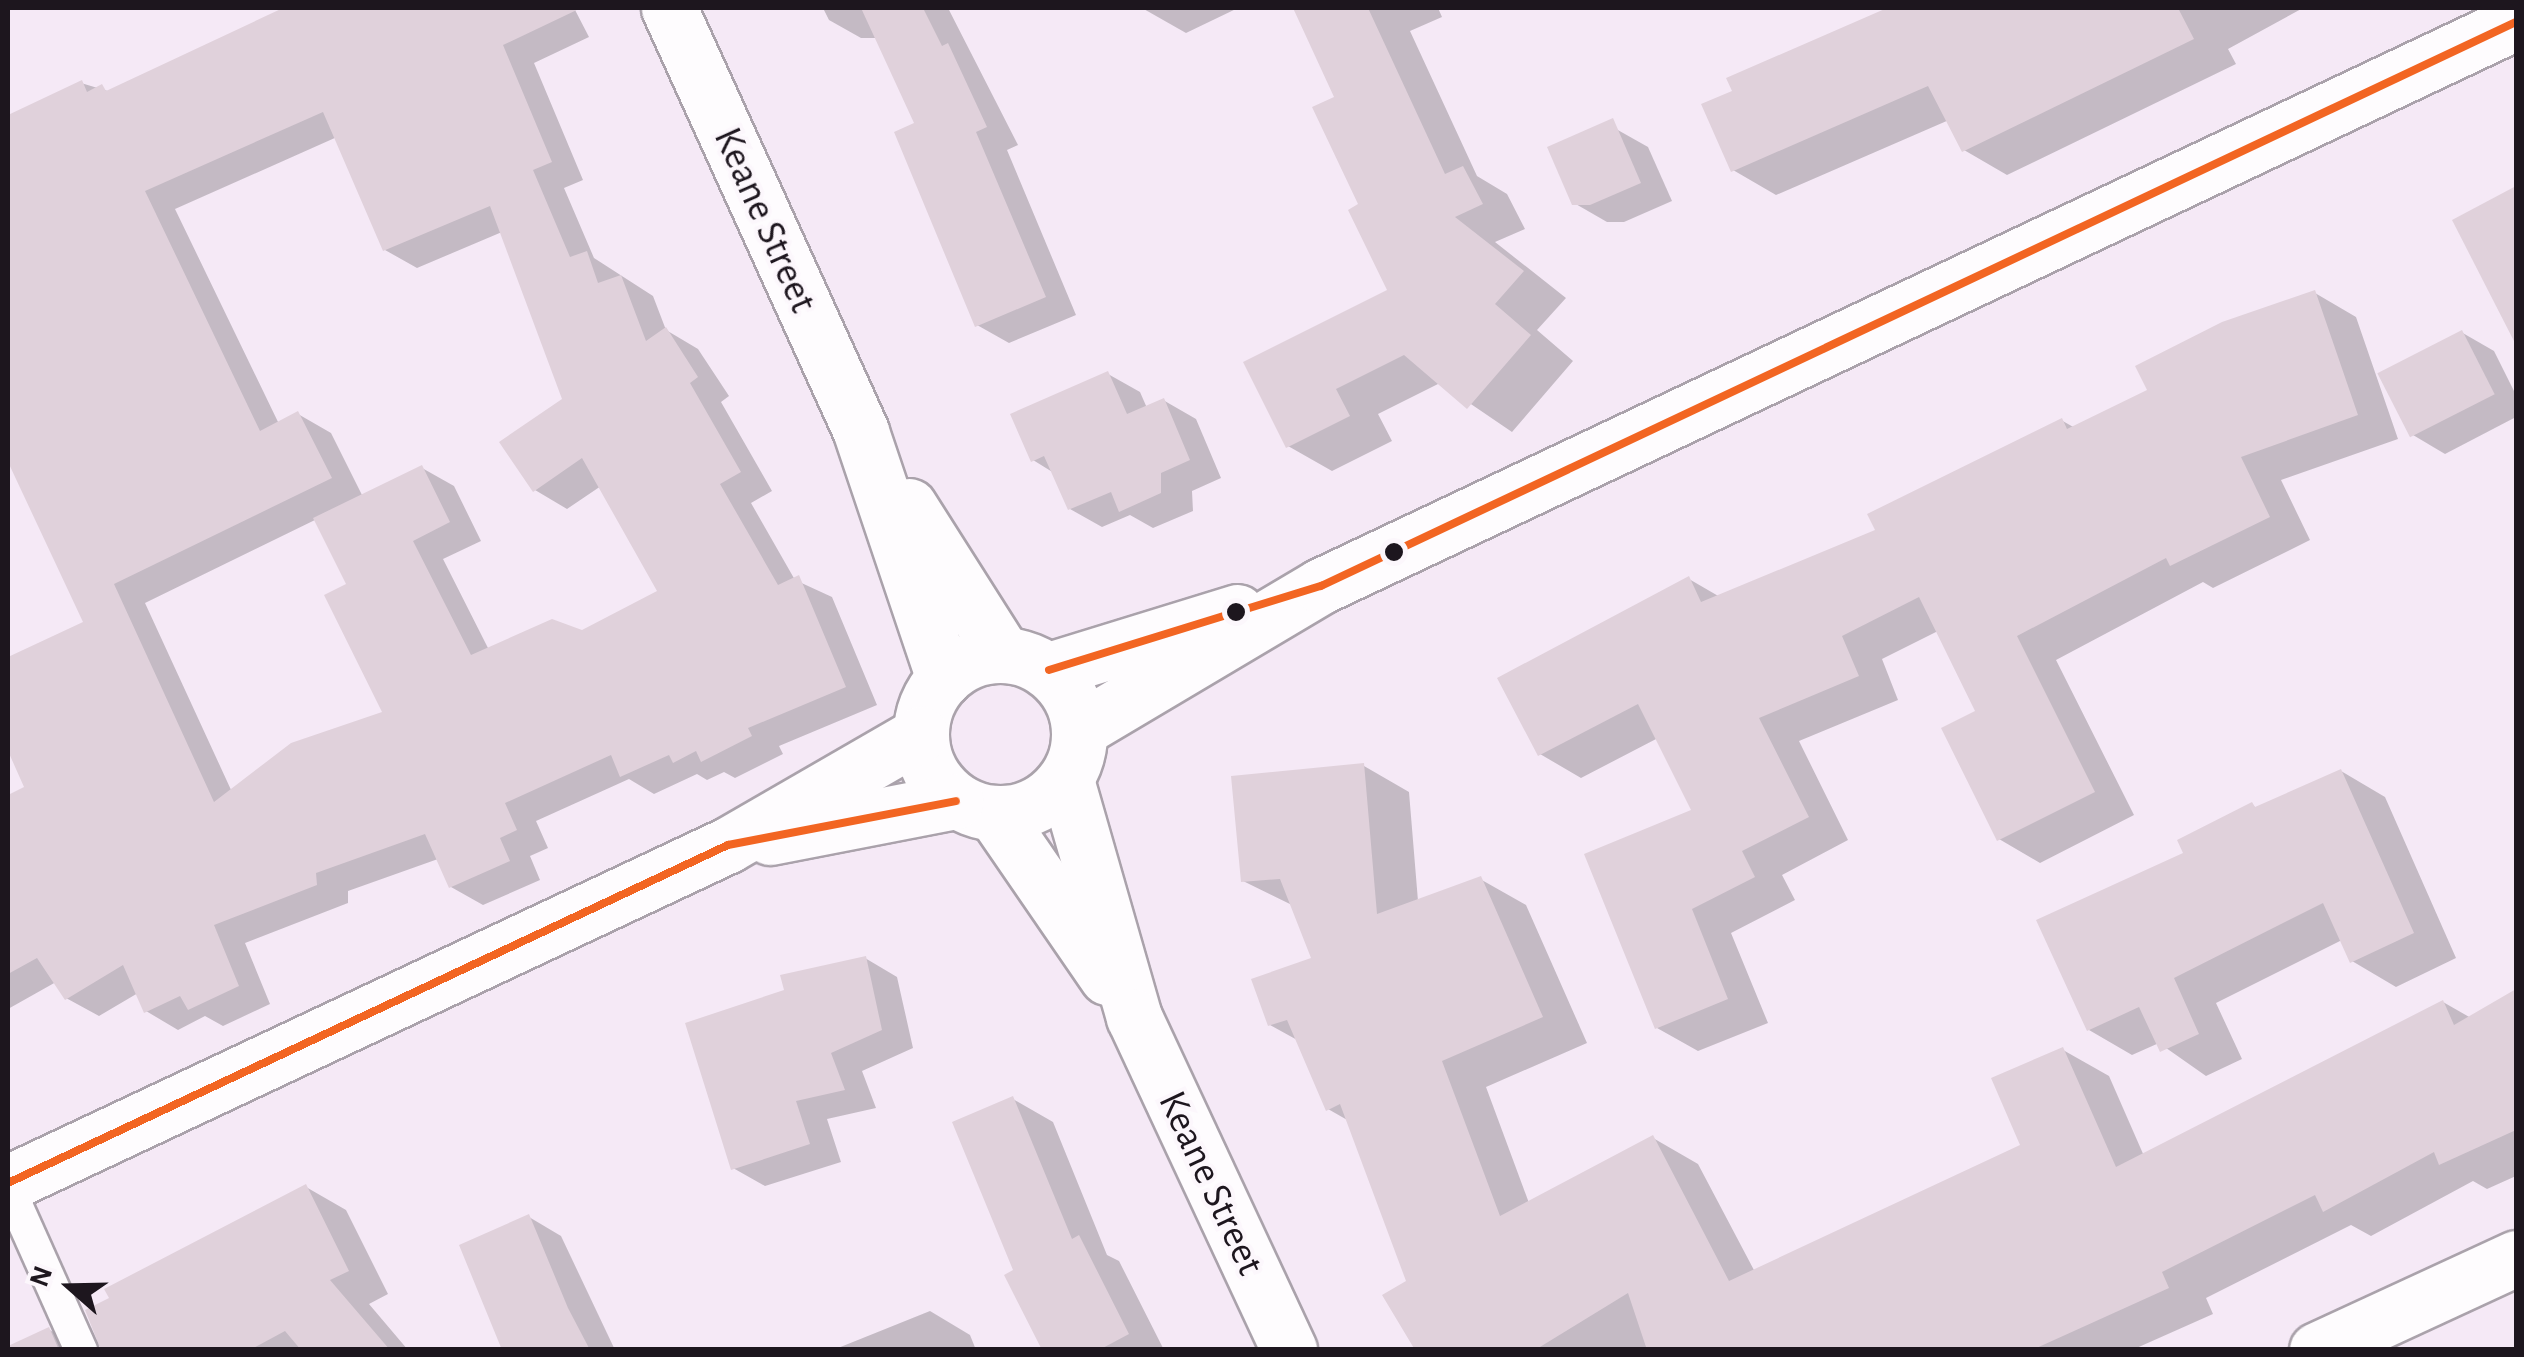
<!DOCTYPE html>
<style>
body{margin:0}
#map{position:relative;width:2524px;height:1357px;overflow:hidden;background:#f5e9f6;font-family:"Alegreya Sans",sans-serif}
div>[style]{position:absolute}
.shadow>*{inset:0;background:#0003}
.building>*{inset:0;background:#e0d1db;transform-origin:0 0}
.roads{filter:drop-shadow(2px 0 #aaa2ab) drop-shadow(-2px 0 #aaa2ab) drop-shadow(0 2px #aaa2ab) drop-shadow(0 -2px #aaa2ab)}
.service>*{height:32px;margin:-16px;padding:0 16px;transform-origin:16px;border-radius:16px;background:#fefcfe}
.minor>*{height:55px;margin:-27.5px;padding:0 27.5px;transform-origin:27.5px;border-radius:27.5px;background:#fefcfe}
.tertiary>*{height:55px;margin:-27.5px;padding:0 27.5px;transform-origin:27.5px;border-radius:27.5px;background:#fefcfe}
.tertiary>.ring{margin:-27.5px;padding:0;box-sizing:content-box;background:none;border:55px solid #fefcfe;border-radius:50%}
.bus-1>*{height:8px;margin:-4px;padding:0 4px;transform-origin:4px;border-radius:4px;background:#f26522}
.dots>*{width:28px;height:28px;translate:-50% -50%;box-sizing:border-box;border:5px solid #fcf7fc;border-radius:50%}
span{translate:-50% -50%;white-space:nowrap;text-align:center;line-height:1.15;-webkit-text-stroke:8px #fcf7fc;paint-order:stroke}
.street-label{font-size:40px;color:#1d161e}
.frame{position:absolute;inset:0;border:10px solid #1d161e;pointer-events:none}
.north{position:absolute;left:20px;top:1237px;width:100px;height:100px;-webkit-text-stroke:8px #fcf7fc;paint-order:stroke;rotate:290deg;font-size:28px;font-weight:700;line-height:40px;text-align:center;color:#1d161e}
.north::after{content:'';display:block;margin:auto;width:35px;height:45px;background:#1d161e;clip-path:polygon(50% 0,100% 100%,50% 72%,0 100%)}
</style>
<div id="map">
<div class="shadow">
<i style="clip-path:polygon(evenodd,291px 8px,574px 8px,589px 37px,534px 63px,583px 180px,564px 188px,594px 258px,653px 296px,666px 330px,698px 349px,729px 396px,721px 402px,772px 491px,751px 503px,795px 580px,832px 597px,877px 705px,779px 746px,783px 754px,735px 778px,724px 772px,707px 780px,697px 774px,654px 794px,629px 779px,536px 821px,548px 848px,530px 856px,540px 880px,483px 905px,451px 887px,438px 859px,348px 891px,348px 903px,245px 943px,270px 1004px,223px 1026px,205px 1016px,178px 1030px,146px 1011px,138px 993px,99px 1016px,66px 998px,56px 982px,8px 1009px,8px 798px,28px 788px,8px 745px,8px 660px,86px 623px,8px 458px,8px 155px,15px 151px,8px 118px,81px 83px,111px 92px,291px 8px,337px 137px,385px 250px,417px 268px,502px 232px,565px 400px,535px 490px,567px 509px,601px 486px,661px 592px,582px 633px,489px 650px,443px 559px,481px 541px,454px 486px,422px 468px,363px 497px,331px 433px,298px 414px,279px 424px,175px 209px,337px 137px,291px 8px,317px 519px,349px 585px,386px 714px,232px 792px,145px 603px,317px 519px)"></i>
<i style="clip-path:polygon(823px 8px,948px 8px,1018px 145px,1007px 150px,1076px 315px,1009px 343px,977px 325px,918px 124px,878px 38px,861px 38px,829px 20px)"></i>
<i style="clip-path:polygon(1142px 8px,1238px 8px,1186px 33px)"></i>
<i style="clip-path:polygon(1296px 8px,1438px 8px,1442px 17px,1410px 31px,1477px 176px,1507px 194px,1525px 229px,1495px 242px,1566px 298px,1537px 330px,1573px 361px,1512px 432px,1440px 383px,1378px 414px,1392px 441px,1332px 471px,1288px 446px,1390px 292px,1361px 205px,1337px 98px)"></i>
<i style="clip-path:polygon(1891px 8px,2303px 8px,2228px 49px,2236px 64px,2007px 175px,1964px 150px,1949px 120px,1776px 195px,1733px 170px,1736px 92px)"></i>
<i style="clip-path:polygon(1616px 129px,1648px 147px,1672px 201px,1624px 222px,1607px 222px,1574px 203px)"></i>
<i style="clip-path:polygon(2516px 191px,2516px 338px,2456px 221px)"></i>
<i style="clip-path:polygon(2315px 293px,2356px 317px,2398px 439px,2281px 480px,2310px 540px,2213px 588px,2203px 582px,2056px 660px,2134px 815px,2040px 863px,1999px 839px,1979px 712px,1938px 631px,1882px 659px,1898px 700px,1799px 741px,1848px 840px,1782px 875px,1795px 900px,1731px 933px,1768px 1023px,1698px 1051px,1657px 1028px,1695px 812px,1658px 738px,1581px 778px,1540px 754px,1689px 579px,1720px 597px,1879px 532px,2061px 420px,2075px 428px,2150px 391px)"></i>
<i style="clip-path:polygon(2461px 332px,2494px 351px,2516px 395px,2516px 417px,2445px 454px,2413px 435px)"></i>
<i style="clip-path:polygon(1108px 374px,1140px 392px,1147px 408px,1163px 400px,1196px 419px,1221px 478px,1192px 491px,1193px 511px,1153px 528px,1130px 515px,1102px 527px,1070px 509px,1054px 473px,1033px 460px)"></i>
<i style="clip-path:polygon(1364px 766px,1409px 792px,1418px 901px,1480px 879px,1526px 905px,1587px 1043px,1486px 1087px,1529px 1203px,1653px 1138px,1698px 1164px,1755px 1272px,2024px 1146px,2063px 1050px,2109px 1076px,2144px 1156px,2443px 1002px,2471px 1018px,2516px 992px,2516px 1176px,2487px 1189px,2473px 1181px,2371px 1236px,2351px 1225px,2206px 1298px,2213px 1314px,2132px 1350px,1417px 1350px,1409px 1282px,1349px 1121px,1328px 1109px,1299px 1041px,1270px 1025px,1314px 960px,1294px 906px,1243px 881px)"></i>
<i style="clip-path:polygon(2341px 771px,2385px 797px,2456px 958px,2396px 987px,2352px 961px,2342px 940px,2216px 1003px,2242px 1059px,2206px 1076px,2159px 1043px,2132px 1055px,2089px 1030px,2187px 854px,2252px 805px,2258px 809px)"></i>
<i style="clip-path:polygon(865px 958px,897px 977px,913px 1048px,862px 1071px,876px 1108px,827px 1119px,841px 1162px,765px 1186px,733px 1168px,787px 992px)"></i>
<i style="clip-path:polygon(1013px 1099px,1053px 1122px,1107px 1255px,1119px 1261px,1164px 1350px,1044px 1350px,1016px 1271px)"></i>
<i style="clip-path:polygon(306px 1187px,346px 1210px,388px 1294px,369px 1304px,408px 1350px,103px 1350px)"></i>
<i style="clip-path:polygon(529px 1217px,561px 1236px,615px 1350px,508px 1350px)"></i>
<i style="clip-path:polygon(930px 1311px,970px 1335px,976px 1350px,833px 1350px)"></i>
<i style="clip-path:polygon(48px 1329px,83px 1350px,8px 1350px,8px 1349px)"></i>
</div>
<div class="building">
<i style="clip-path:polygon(evenodd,283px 8px,581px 8px,503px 45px,552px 162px,533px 170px,570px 257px,587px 251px,598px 283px,621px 275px,646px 341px,666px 327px,698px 377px,690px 383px,741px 472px,720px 484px,778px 585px,799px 575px,846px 687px,748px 728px,752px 736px,701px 762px,696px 751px,673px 763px,669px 755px,620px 777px,611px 755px,505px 803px,517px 830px,500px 838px,510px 861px,449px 888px,425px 834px,316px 873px,317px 885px,214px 925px,239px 986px,188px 1010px,180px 996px,144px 1013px,123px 965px,65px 1000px,37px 958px,8px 974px,8px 795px,24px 787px,8px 751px,8px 657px,83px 622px,8px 462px,8px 115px,82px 80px,87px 92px,102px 84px,106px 91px,283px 8px,323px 112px,383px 251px,490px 206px,562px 399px,499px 442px,533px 492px,582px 458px,657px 591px,582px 630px,552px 619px,471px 655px,413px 541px,450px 522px,422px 465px,313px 518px,346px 584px,324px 595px,382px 712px,291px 743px,214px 802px,114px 584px,332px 478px,298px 411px,260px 431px,145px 191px,323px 112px)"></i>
<i style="clip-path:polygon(861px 8px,923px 8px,942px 46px,948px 43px,987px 127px,976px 132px,1046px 297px,975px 327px,894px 132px,914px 123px)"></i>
<i style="clip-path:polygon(1293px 8px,1368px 8px,1445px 174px,1463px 166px,1483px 204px,1455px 217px,1524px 271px,1495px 304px,1531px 335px,1467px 409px,1404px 355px,1336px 389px,1350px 416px,1286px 448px,1243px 362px,1387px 290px,1348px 210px,1358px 204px,1312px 107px,1334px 97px)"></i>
<i style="clip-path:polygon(1887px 8px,2178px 8px,2194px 39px,1962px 152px,1928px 86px,1731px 172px,1701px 104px,1732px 91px,1726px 78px)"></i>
<i style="clip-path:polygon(1613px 118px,1641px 183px,1590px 205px,1572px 205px,1547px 147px)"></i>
<i style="clip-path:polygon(2516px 186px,2516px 345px,2452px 220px)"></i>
<i style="clip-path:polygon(2315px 290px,2358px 415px,2241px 457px,2270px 517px,2170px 566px,2166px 558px,2017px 636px,2095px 792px,1997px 841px,1941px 728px,1975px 711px,1919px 597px,1842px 636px,1859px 676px,1759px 718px,1809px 817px,1742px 851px,1755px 877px,1692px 909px,1728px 999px,1655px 1029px,1584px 854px,1691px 810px,1638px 704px,1538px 756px,1497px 678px,1689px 576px,1701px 602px,1875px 530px,1867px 514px,2062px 418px,2067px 429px,2147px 390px,2135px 366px,2222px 322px)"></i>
<i style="left:2462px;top:330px;width:72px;height:95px;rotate:63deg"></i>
<i style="clip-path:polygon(1108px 371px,1127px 414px,1164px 398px,1190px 460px,1161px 473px,1161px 493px,1119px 512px,1111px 492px,1068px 510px,1044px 456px,1031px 462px,1010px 414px)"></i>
<i style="clip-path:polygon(1364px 763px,1377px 914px,1481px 876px,1543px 1017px,1442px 1061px,1500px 1216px,1653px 1135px,1729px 1281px,2020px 1145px,1991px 1078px,2063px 1047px,2116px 1167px,2443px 1000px,2454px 1025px,2516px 989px,2516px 1130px,2439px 1165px,2434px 1152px,2323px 1212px,2315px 1195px,2162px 1272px,2169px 1288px,2032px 1350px,1647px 1350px,1628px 1293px,1535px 1350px,1415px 1350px,1382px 1295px,1406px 1281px,1340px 1104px,1326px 1111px,1287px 1020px,1268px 1026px,1251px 979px,1311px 958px,1280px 879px,1241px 882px,1231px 776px)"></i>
<i style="clip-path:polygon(2341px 769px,2414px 933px,2350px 963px,2323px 903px,2174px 978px,2199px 1034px,2160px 1052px,2139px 1007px,2087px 1031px,2036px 920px,2183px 853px,2177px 840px,2252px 802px,2255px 807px)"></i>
<i style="clip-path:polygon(866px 956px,882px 1030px,831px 1053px,845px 1090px,796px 1101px,810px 1144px,731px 1170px,685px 1023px,784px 990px,780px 975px)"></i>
<i style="clip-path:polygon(1013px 1096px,1072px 1239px,1079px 1235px,1129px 1334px,1099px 1350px,1042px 1350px,1004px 1275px,1013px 1270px,952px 1122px)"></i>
<i style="clip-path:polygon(306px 1184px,349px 1271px,330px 1280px,390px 1350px,301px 1350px,285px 1331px,250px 1350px,101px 1350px,85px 1310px,109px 1298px,104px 1289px)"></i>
<i style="clip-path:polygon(529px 1214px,568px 1308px,590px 1350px,502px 1350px,459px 1245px)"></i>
<i style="clip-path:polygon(49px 1327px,59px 1350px,8px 1350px,8px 1346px)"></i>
</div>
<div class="roads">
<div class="service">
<i style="left:8px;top:1187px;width:179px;rotate:65.9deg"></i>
</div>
<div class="minor">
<i style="left:669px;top:8px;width:465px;rotate:65.6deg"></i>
<i style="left:861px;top:432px;width:260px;rotate:71.4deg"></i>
<i style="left:909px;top:506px;width:175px;rotate:57.6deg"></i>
<i style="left:1066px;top:780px;width:247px;rotate:74deg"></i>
<i style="left:1134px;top:1017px;width:367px;rotate:65deg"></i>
<i style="left:995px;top:814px;width:198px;rotate:55.5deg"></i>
<i style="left:2317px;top:1350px;width:219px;rotate:-24.8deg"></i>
</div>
<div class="tertiary">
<i class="ring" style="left:921px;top:655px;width:103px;height:103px"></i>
<i style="left:1049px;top:670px;width:197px;rotate:-17.1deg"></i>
<i style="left:1080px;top:729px;width:280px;rotate:-30.7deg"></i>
<i style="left:1321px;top:586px;width:1321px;rotate:-25.27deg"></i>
<i style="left:770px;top:837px;width:189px;rotate:-11deg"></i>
<i style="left:8px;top:1183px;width:795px;rotate:-25.15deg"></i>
<i style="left:728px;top:845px;width:222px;rotate:-30deg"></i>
</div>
</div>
<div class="bus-1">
<i style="left:1049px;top:670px;width:285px;rotate:-17.2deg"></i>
<i style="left:1321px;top:586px;width:1321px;rotate:-25.27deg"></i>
<i style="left:8px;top:1183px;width:795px;rotate:-25.15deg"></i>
<i style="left:728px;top:845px;width:232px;rotate:-10.9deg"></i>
</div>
<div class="dots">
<i style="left:1394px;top:552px;background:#1d161e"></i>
<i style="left:1236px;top:612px;background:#1d161e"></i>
</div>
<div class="street-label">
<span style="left:765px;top:220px;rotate:66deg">Keane Street</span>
<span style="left:1211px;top:1183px;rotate:65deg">Keane Street</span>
</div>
<div class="frame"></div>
<div class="north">N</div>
</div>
